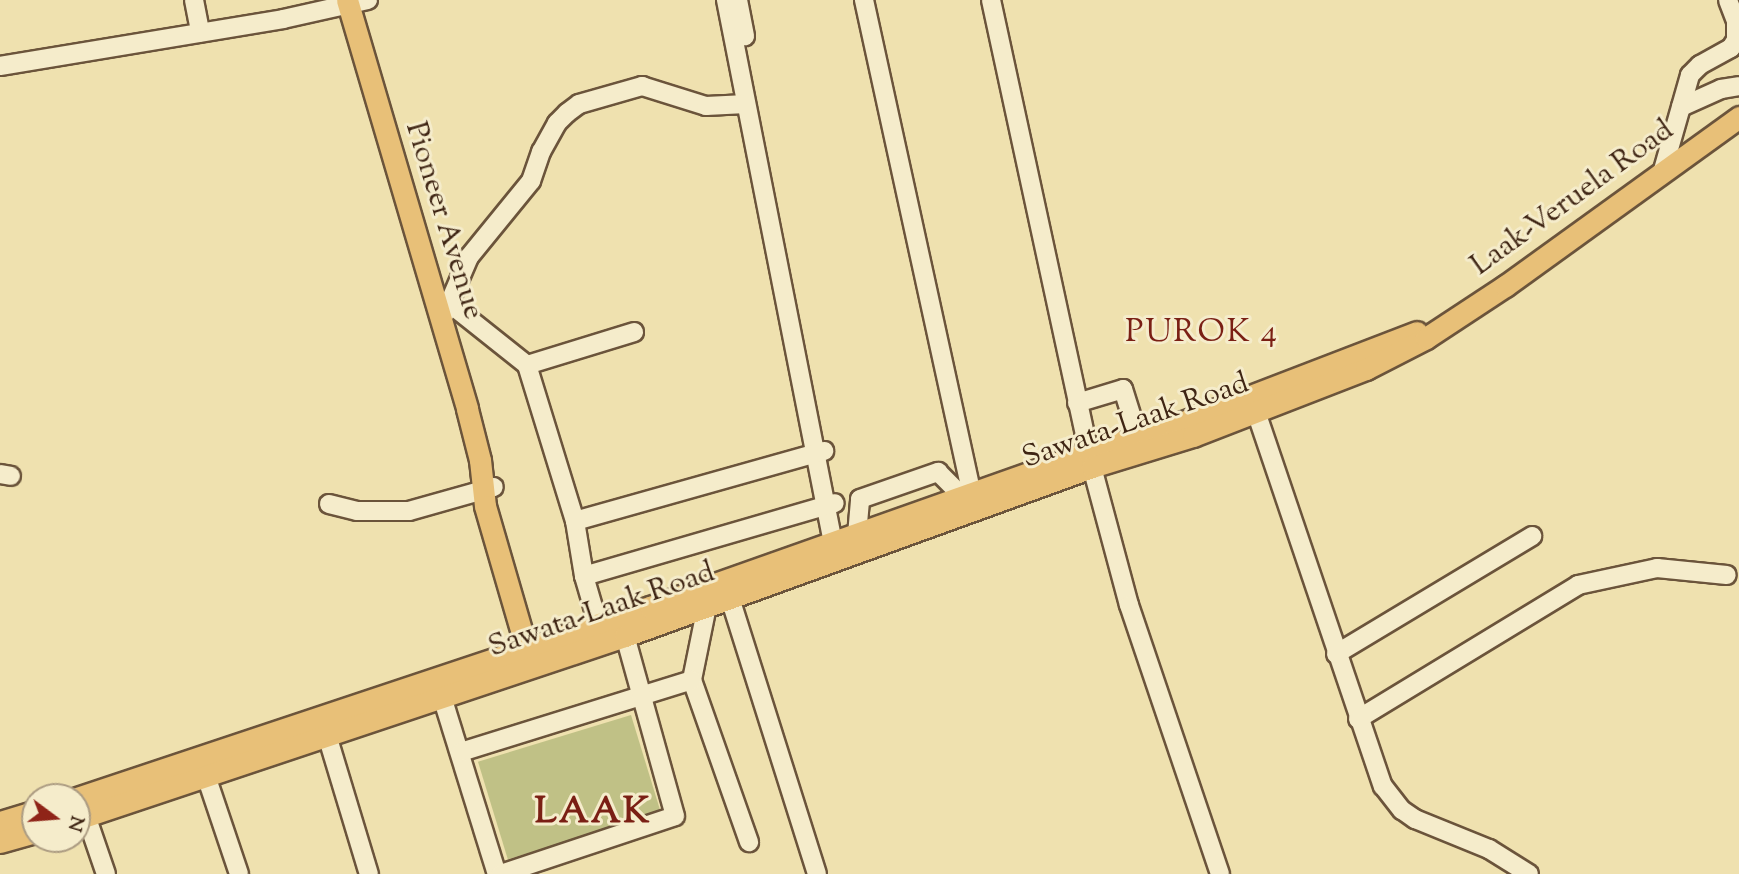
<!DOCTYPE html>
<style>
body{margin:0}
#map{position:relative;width:1739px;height:874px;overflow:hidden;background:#efe1af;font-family:"Sorts Mill Goudy",serif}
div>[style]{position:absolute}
.green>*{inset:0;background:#c0c186;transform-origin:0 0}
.roads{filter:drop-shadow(2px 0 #6b543b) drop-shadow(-2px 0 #6b543b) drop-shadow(0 2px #6b543b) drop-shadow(0 -2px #6b543b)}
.minor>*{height:18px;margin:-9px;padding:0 9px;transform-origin:9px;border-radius:9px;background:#f5eccb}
.major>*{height:21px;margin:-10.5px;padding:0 10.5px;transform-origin:10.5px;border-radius:10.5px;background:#e8c078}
span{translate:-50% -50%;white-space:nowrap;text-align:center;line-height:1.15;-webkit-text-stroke:6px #f5eccb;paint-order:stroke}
.street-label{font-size:30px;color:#3f2514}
.neighbourhood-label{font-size:32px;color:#7a1f14;letter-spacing:2px}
.district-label{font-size:37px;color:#7a1f14;font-weight:700;letter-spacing:2px}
.north{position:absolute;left:21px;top:783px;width:70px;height:70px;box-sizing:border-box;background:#f5eccb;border:2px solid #ac9c82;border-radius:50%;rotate:106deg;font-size:19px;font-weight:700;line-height:28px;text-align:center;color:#3f2514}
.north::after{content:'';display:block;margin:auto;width:24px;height:32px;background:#8f2418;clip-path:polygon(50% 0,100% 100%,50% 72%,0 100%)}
</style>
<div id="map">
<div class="green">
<i style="left:631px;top:715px;width:102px;height:160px;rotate:73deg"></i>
</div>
<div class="roads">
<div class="minor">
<i style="left:194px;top:0;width:33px;rotate:79deg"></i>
<i style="left:726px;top:0;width:564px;rotate:78.85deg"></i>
<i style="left:738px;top:0;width:37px;rotate:79deg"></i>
<i style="left:864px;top:0;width:516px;rotate:77.69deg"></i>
<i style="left:991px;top:0;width:478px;rotate:77.8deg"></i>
<i style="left:1092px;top:467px;width:143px;rotate:75deg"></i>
<i style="left:1129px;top:605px;width:284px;rotate:71.3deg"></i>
<i style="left:0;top:66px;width:287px;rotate:-9.4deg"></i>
<i style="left:283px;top:19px;width:87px;rotate:-12.6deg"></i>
<i style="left:1681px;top:107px;width:44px;rotate:-24.2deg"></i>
<i style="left:1721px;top:89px;width:18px;rotate:-9deg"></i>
<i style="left:1663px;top:170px;width:99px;rotate:-74.1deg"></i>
<i style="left:1690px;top:75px;width:14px;rotate:-45deg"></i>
<i style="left:1700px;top:65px;width:35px;rotate:-29deg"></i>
<i style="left:1731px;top:48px;width:9px;rotate:-58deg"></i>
<i style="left:1736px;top:40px;width:19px;rotate:-90deg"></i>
<i style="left:1736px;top:21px;width:22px;rotate:-111deg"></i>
<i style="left:449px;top:303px;width:100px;rotate:38.5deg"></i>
<i style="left:527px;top:365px;width:163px;rotate:72.9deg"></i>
<i style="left:575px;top:521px;width:56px;rotate:80.7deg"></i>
<i style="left:584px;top:576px;width:50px;rotate:73.7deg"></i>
<i style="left:442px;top:320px;width:69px;rotate:-66.8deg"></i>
<i style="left:469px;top:257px;width:98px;rotate:-50.8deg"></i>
<i style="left:531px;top:181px;width:31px;rotate:-71deg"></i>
<i style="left:541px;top:152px;width:33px;rotate:-61deg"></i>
<i style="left:557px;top:123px;width:14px;rotate:-45deg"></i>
<i style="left:567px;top:113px;width:15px;rotate:-37deg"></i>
<i style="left:579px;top:104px;width:66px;rotate:-15.9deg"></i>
<i style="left:642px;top:86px;width:67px;rotate:17.4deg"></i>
<i style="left:706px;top:106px;width:40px;rotate:-2.9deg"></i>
<i style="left:527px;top:365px;width:112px;rotate:-17.1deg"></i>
<i style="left:1252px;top:400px;width:408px;rotate:71.3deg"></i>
<i style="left:1383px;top:786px;width:31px;rotate:52deg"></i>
<i style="left:1402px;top:810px;width:16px;rotate:35deg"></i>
<i style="left:1415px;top:819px;width:80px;rotate:22.1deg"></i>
<i style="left:1489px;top:849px;width:47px;rotate:32deg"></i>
<i style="left:1077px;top:403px;width:48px;rotate:-16.9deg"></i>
<i style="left:1123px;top:389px;width:50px;rotate:72.6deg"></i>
<i style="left:0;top:474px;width:11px;rotate:10deg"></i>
<i style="left:329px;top:504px;width:29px;rotate:14deg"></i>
<i style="left:357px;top:511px;width:52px"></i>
<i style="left:409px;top:511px;width:88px;rotate:-15.8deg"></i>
<i style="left:575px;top:521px;width:259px;rotate:-15.7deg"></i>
<i style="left:857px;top:535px;width:36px;rotate:-85deg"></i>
<i style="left:860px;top:499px;width:83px;rotate:-19.1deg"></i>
<i style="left:938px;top:472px;width:35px;rotate:45deg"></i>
<i style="left:584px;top:576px;width:261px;rotate:-16.2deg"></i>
<i style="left:730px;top:598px;width:289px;rotate:72.5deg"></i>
<i style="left:707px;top:606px;width:76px;rotate:101.5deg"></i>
<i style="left:692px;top:680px;width:172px;rotate:70.6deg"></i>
<i style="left:1336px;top:654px;width:229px;rotate:-31deg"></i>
<i style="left:439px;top:687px;width:196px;rotate:72.8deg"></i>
<i style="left:1358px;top:719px;width:258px;rotate:-31.3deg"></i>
<i style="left:1578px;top:585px;width:81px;rotate:-12.1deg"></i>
<i style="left:1657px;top:568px;width:70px;rotate:5.7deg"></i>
<i style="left:323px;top:722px;width:159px;rotate:73.2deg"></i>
<i style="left:461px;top:752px;width:242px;rotate:-17.3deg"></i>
<i style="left:202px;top:764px;width:116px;rotate:71.4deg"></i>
<i style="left:82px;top:804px;width:74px;rotate:71.1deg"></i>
<i style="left:501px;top:874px;width:183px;rotate:-18.4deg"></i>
<i style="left:675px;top:816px;width:187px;rotate:-105.5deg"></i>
</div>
<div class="major">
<i style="left:347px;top:0;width:426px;rotate:73.6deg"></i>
<i style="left:467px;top:409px;width:53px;rotate:75.7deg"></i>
<i style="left:480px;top:460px;width:46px;rotate:83.8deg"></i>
<i style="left:485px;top:506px;width:161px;rotate:73.8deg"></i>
<i style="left:77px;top:798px;width:604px;rotate:-18.43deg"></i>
<i style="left:650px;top:607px;width:465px;rotate:-19.5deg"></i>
<i style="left:1088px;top:452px;width:91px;rotate:-17.2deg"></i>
<i style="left:1175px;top:425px;width:259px;rotate:-21deg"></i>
<i style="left:77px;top:819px;width:578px;rotate:-18.47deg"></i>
<i style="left:625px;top:636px;width:497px;rotate:-19.9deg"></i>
<i style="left:1092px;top:467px;width:106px;rotate:-17.1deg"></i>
<i style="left:1193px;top:436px;width:186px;rotate:-21.2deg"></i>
<i style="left:1366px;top:369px;width:68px;rotate:-27.3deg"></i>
<i style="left:1426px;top:338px;width:95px;rotate:-33.4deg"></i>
<i style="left:1505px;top:286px;width:289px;rotate:-35.8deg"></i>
<i style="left:0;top:822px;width:37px;rotate:-17deg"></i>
<i style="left:0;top:842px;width:36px;rotate:-16deg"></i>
</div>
</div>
<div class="street-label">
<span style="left:1573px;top:199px;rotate:-36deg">Laak-Veruela Road</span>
<span style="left:443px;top:221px;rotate:73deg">Pioneer Avenue</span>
<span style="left:1136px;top:422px;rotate:-19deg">Sawata-Laak Road</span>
<span style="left:602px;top:611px;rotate:-19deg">Sawata-Laak Road</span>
</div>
<div class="neighbourhood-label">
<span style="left:1202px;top:333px">PUROK 4</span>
</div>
<div class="district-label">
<span style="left:593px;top:813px">LAAK</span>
</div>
<div class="north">N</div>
</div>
